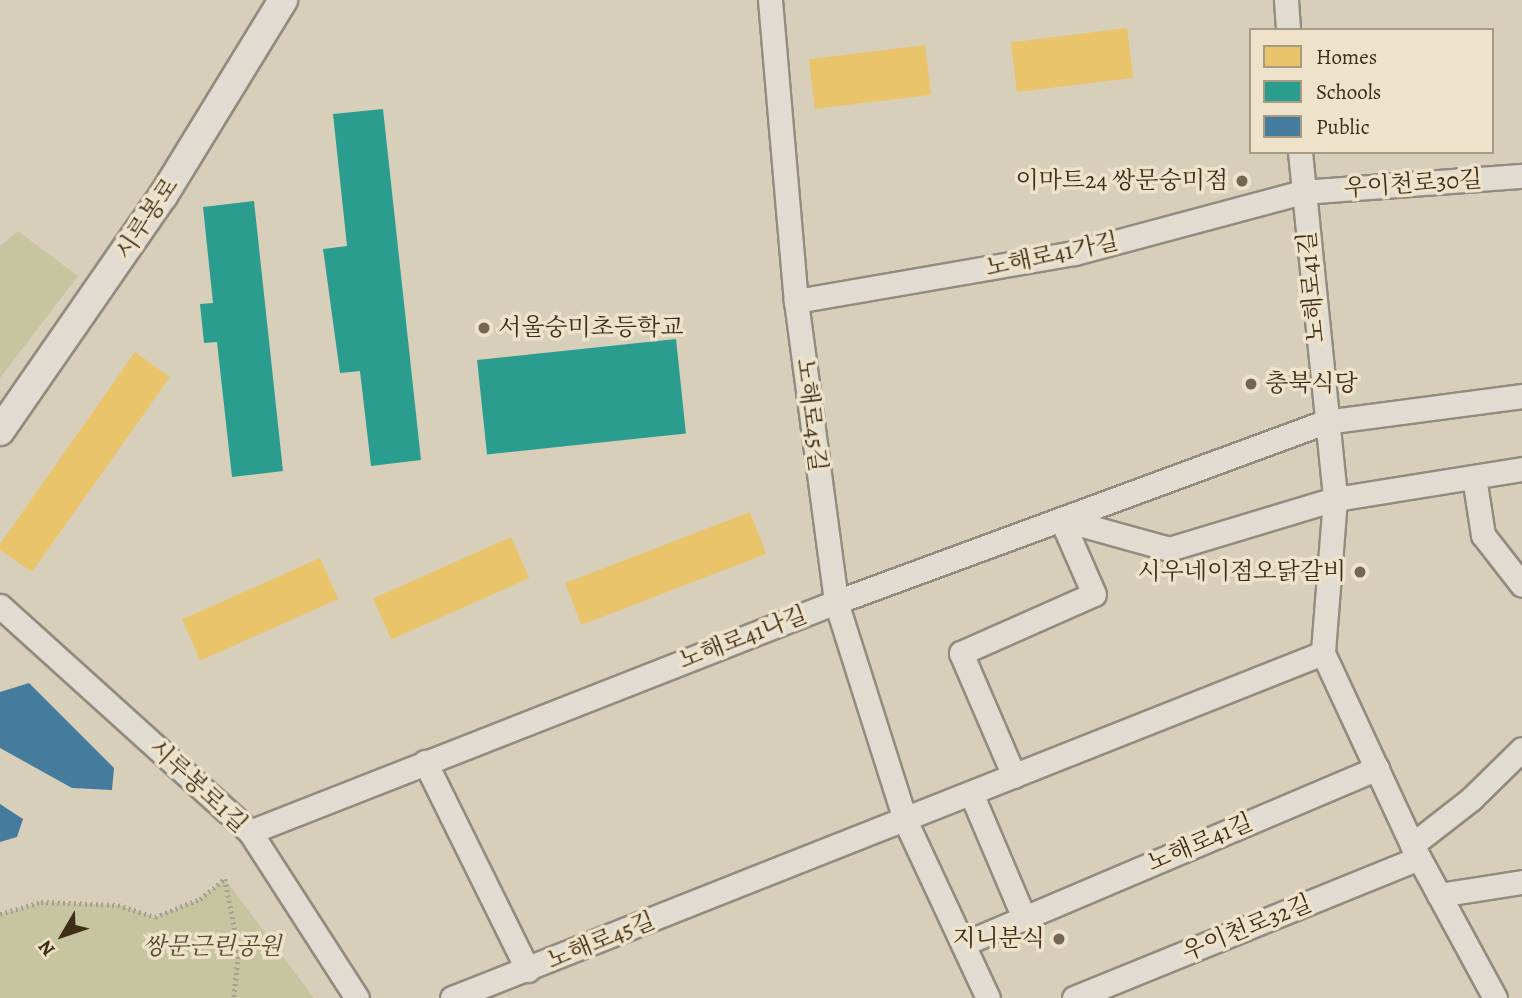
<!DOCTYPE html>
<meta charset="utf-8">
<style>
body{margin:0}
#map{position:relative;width:1522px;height:998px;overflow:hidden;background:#d8cfbb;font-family:Alegreya,"Noto Serif KR",serif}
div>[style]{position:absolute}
.green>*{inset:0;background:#c6c59f}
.homes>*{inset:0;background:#e9c46a;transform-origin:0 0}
.schools>*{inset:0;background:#2a9d8f;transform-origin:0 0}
.public>*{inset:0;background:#457b9d}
.path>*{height:4.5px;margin-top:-2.25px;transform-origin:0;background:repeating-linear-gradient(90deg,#a59f96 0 2px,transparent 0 5.5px)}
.roads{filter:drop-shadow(2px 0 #938b7e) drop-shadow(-2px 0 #938b7e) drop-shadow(0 2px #938b7e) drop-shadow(0 -2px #938b7e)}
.minor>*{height:23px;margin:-11.5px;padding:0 11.5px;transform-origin:11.5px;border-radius:11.5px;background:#e0dcd2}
.tertiary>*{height:28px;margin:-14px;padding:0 14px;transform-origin:14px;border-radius:14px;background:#e0dcd2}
.dots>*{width:19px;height:19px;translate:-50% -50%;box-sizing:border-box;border:4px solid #eee3ca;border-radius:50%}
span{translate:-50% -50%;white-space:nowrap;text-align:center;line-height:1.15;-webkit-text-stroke:7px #eee3ca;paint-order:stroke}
.poi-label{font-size:24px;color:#3f2d18}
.right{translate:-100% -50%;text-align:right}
.left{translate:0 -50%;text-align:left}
.street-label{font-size:24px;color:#3f2d18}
.park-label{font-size:24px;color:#574a2e;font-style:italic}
.legend{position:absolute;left:1249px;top:28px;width:245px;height:126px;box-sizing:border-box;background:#eee3ca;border:2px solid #a89a83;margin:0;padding:9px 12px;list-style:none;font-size:21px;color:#3f2d18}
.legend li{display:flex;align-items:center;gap:14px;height:35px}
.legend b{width:35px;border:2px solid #a89a83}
.north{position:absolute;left:28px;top:900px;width:70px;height:70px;-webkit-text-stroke:5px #eee3ca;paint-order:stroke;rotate:231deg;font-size:19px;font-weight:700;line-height:28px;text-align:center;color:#3f2d18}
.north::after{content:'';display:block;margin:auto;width:24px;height:32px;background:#3f2d18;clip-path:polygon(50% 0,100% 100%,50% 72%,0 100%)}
</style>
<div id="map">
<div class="green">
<i style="clip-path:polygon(18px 231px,78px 276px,0 378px,0 246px)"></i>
<i style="clip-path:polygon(225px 879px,314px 998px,0 998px,0 914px,41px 902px,118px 905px,155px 917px,200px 899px)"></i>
</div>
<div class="homes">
<i style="left:1127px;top:28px;width:50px;height:117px;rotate:83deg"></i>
<i style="left:925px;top:45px;width:50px;height:117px;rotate:83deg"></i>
<i style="clip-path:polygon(135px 352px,170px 377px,32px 572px,0 550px,0 544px)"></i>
<i style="left:750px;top:512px;width:45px;height:198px;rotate:69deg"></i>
<i style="left:511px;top:537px;width:45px;height:151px;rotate:66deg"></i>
<i style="left:320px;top:558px;width:45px;height:151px;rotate:66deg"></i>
</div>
<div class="schools">
<i style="clip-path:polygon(383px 109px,421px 460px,371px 466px,360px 371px,340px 373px,323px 249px,347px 246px,333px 114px)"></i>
<i style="clip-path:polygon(254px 201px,283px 471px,232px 477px,217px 342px,204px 343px,200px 304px,213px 303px,203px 207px)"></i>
<i style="left:676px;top:339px;width:95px;height:200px;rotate:84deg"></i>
</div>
<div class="public">
<i style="clip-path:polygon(29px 683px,114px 768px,112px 790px,72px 788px,0 748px,0 692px)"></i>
<i style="clip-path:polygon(0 804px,23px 819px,17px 837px,0 842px)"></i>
</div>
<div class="path">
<i style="left:0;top:914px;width:43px;rotate:-16.3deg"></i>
<i style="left:41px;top:902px;width:77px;rotate:2.2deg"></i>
<i style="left:118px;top:905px;width:39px;rotate:18deg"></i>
<i style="left:155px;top:917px;width:48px;rotate:-21.8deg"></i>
<i style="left:200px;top:899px;width:32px;rotate:-39deg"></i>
<i style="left:225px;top:879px;width:73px;rotate:79deg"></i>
<i style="left:239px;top:951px;width:47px;rotate:96.1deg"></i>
</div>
<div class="roads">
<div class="minor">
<i style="left:770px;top:0;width:302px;rotate:85.1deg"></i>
<i style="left:796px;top:301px;width:304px;rotate:82.4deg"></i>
<i style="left:836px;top:602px;width:229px;rotate:72.4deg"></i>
<i style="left:905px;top:820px;width:196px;rotate:65deg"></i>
<i style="left:1286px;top:0;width:30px;rotate:86deg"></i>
<i style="left:1300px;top:152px;width:349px;rotate:84.2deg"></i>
<i style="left:1335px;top:499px;width:154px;rotate:94.5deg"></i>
<i style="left:1323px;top:653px;width:212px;rotate:65.1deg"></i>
<i style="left:1412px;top:845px;width:174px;rotate:61.5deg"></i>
<i style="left:796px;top:301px;width:283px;rotate:-9.8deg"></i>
<i style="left:1075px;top:253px;width:236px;rotate:-15deg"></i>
<i style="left:1303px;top:192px;width:220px;rotate:-4.2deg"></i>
<i style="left:1474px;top:477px;width:59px;rotate:81.2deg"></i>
<i style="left:1483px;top:535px;width:63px;rotate:52deg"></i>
<i style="left:1061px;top:519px;width:112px;rotate:15.5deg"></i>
<i style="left:1169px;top:549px;width:173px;rotate:-16.8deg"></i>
<i style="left:1335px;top:499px;width:189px;rotate:-9.1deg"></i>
<i style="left:0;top:606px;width:337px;rotate:42.1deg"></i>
<i style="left:250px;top:832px;width:197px;rotate:57.2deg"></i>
<i style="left:425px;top:762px;width:232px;rotate:63.7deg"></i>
<i style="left:1014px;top:776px;width:134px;rotate:-113.3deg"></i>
<i style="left:961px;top:653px;width:145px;rotate:-23.9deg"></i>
<i style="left:1094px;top:594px;width:82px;rotate:-113.7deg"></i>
<i style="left:971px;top:793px;width:136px;rotate:67deg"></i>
<i style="left:250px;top:832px;width:630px;rotate:-21.43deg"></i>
<i style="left:836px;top:602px;width:521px;rotate:-20.21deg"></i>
<i style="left:1325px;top:422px;width:199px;rotate:-7.5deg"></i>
<i style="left:1412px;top:845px;width:75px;rotate:-37.9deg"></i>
<i style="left:1471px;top:799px;width:71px;rotate:-44.4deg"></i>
<i style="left:1439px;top:895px;width:84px;rotate:-8.9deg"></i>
<i style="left:963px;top:944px;width:450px;rotate:-23deg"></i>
<i style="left:452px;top:998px;width:937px;rotate:-21.61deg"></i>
<i style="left:1074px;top:998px;width:372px;rotate:-22.1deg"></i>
</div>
<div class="tertiary">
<i style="left:0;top:431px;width:286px;rotate:-55.3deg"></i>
<i style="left:163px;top:196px;width:230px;rotate:-58.5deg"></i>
</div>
</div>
<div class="dots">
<i style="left:1242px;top:181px;background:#756651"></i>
<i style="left:484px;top:328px;background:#756651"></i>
<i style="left:1251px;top:384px;background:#756651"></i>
<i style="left:1360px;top:572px;background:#756651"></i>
<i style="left:1059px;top:939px;background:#756651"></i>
</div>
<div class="poi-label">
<span class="right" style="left:1228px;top:181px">이마트24 쌍문숭미점</span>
<span class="left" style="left:498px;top:328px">서울숭미초등학교</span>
<span class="left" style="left:1265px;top:384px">충북식당</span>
<span class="right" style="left:1346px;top:572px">시우네이점오닭갈비</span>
<span class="right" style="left:1045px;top:939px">지니분식</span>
</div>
<div class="street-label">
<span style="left:1413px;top:184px;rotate:-4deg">우이천로30길</span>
<span style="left:147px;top:219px;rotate:-56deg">시루봉로</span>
<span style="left:1052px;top:255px;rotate:-12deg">노해로41가길</span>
<span style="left:1312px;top:287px;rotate:-95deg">노해로41길</span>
<span style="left:811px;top:415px;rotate:83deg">노해로45길</span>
<span style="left:743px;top:638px;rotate:-21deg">노해로41나길</span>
<span style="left:198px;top:786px;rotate:43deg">시루봉로1길</span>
<span style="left:1200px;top:843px;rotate:-23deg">노해로41길</span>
<span style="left:1247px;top:928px;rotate:-22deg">우이천로32길</span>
<span style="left:601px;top:941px;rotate:-22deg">노해로45길</span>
</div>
<div class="park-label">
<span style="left:212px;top:947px">쌍문근린공원</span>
</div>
<ul class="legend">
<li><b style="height:19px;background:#e9c46a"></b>Homes</li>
<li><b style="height:19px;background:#2a9d8f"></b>Schools</li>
<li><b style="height:19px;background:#457b9d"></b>Public</li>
</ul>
<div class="north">N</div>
</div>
